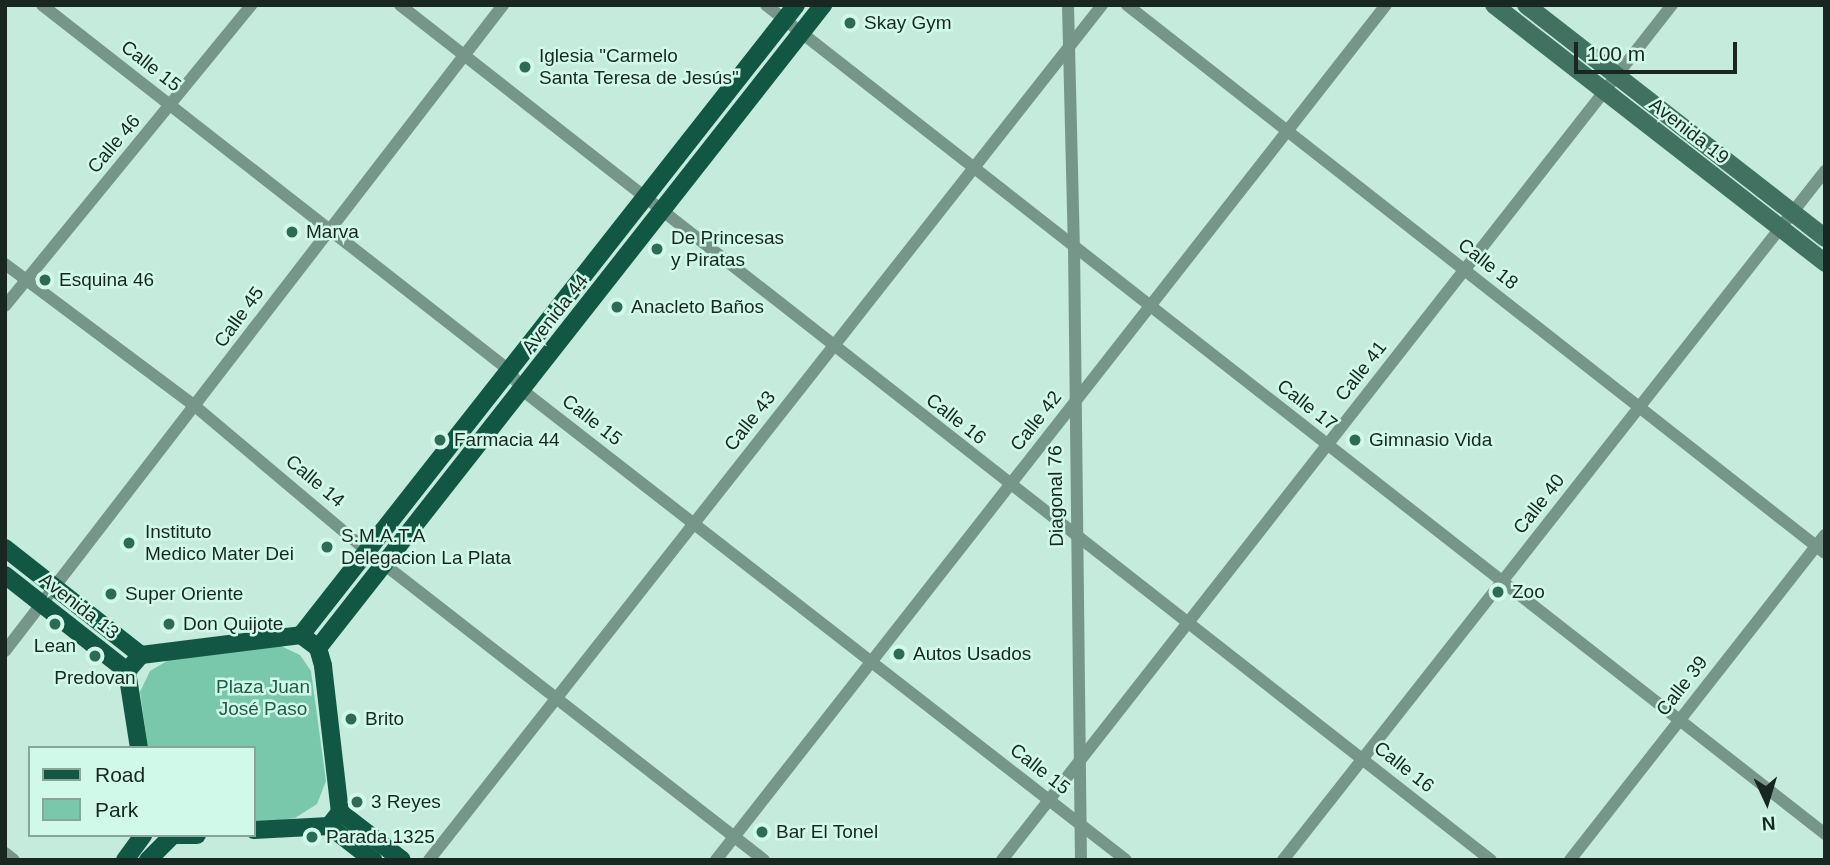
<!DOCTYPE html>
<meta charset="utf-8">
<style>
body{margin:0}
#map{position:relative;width:1830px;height:865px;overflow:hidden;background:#c4ebdc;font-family:Helvetica,sans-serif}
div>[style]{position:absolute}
.green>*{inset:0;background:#7ac8ac}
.minor>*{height:12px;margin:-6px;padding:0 6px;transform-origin:6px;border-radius:6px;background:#769689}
.secondary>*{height:18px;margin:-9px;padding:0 9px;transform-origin:9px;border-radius:9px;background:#417160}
.primary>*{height:18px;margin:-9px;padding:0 9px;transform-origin:9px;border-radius:9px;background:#115743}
.dots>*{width:19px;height:19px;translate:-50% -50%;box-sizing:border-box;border:4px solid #d1f9e9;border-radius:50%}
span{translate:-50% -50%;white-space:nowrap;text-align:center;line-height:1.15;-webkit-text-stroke:5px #d1f9e9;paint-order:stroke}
.poi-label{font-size:19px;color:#182721}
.left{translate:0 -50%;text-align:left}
.street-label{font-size:19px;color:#182721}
.park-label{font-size:19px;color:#1f5d4a}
.frame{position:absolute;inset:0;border:7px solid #182721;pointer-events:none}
.legend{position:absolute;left:28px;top:746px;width:228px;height:91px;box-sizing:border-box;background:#d1f9e9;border:2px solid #87a599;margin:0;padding:9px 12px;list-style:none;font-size:21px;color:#182721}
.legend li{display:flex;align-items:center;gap:14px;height:35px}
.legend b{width:35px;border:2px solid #87a599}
.north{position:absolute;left:1732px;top:767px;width:70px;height:70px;-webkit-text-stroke:5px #d1f9e9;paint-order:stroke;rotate:176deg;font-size:19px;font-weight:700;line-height:28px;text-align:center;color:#182721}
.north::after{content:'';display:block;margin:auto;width:24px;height:32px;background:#182721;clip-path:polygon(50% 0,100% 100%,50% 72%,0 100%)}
.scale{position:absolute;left:1574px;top:42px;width:163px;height:32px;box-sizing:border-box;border:4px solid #182721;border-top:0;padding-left:9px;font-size:21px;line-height:24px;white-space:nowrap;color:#182721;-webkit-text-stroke:5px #d1f9e9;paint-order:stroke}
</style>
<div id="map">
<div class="green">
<i style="clip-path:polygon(279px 645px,300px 655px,311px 671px,326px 781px,317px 804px,295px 818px,254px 824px,254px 748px,148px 748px,140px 692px,150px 671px,172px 658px)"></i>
</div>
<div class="minor">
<i style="left:42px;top:5px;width:593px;rotate:38.01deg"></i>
<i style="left:509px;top:370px;width:24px;rotate:57deg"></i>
<i style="left:522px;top:390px;width:765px;rotate:37.89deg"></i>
<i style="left:400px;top:5px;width:1386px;rotate:38.09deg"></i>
<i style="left:766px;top:5px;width:1345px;rotate:38.05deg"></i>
<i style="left:1068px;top:5px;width:241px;rotate:88.6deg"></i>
<i style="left:1074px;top:246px;width:614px;rotate:89.35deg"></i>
<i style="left:1127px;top:5px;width:887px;rotate:38.14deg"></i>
<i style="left:5px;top:264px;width:239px;rotate:36.8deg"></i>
<i style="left:196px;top:407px;width:224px;rotate:40.1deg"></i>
<i style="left:367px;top:551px;width:503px;rotate:37.89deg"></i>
<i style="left:5px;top:306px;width:389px;rotate:-50.7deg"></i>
<i style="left:5px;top:651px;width:816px;rotate:-52.37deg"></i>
<i style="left:5px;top:853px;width:11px;rotate:38deg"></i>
<i style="left:429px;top:860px;width:1088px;rotate:-51.79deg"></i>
<i style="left:716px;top:860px;width:1086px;rotate:-51.92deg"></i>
<i style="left:1002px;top:860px;width:1086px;rotate:-51.92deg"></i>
<i style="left:1283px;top:860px;width:877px;rotate:-51.81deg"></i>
<i style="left:1570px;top:860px;width:413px;rotate:-51.9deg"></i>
</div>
<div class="secondary">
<i style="left:1494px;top:5px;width:420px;rotate:37.9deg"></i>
<i style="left:1526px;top:5px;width:379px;rotate:37.9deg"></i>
</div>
<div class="primary">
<i style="left:5px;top:548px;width:173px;rotate:38.2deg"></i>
<i style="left:5px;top:575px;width:155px;rotate:38.2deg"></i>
<i style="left:301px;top:635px;width:801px;rotate:-51.84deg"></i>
<i style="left:318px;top:648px;width:818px;rotate:-51.85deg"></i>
<i style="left:139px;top:748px;width:78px;rotate:-98.9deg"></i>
<i style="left:127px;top:671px;width:21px;rotate:-49deg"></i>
<i style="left:141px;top:655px;width:161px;rotate:-7.1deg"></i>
<i style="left:301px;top:635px;width:21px;rotate:37deg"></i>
<i style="left:318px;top:648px;width:19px;rotate:74deg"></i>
<i style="left:323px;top:666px;width:147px;rotate:83.4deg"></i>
<i style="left:340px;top:812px;width:18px;rotate:128deg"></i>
<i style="left:340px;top:812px;width:78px;rotate:37.7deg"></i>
<i style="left:329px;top:826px;width:56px;rotate:37.7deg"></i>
<i style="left:254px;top:830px;width:75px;rotate:-3.1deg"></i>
<i style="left:168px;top:835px;width:29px"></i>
<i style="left:125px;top:860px;width:31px;rotate:-54deg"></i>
<i style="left:148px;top:860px;width:33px;rotate:-45deg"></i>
</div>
<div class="dots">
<i style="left:850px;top:23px;background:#2e6b57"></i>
<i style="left:525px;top:67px;background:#2e6b57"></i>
<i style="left:292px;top:232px;background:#2e6b57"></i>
<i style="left:657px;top:249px;background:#2e6b57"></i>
<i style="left:45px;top:280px;background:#2e6b57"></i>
<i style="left:617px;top:307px;background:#2e6b57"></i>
<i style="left:440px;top:440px;background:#2e6b57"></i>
<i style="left:1355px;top:440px;background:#2e6b57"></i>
<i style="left:129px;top:543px;background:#2e6b57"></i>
<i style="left:327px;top:547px;background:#2e6b57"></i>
<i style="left:1498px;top:592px;background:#2e6b57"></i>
<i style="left:111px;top:594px;background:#2e6b57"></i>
<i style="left:55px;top:624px;background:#2e6b57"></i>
<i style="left:169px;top:624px;background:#2e6b57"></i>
<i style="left:899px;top:654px;background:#2e6b57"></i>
<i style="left:95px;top:656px;background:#2e6b57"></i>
<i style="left:351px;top:719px;background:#2e6b57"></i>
<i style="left:357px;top:802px;background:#2e6b57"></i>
<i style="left:762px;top:832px;background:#2e6b57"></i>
<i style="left:312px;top:837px;background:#2e6b57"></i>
</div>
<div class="poi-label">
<span class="left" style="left:864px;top:23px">Skay Gym</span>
<span class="left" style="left:539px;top:67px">Iglesia "Carmelo<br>Santa Teresa de Jesús"</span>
<span class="left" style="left:306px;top:232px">Marva</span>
<span class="left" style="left:671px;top:249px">De Princesas<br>y Piratas</span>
<span class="left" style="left:59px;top:280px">Esquina 46</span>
<span class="left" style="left:631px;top:307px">Anacleto Baños</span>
<span class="left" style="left:454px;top:440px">Farmacia 44</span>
<span class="left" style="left:1369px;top:440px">Gimnasio Vida</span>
<span class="left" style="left:145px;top:543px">Instituto<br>Medico Mater Dei</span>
<span class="left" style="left:341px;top:547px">S.M.A.T.A<br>Delegacion La Plata</span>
<span class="left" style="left:1512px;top:592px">Zoo</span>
<span class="left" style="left:125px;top:594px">Super Oriente</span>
<span class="left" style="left:183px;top:624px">Don Quijote</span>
<span style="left:55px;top:646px">Lean</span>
<span class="left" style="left:913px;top:654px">Autos Usados</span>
<span style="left:95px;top:678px">Predovan</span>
<span class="left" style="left:365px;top:719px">Brito</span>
<span class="left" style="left:371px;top:802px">3 Reyes</span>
<span class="left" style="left:776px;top:832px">Bar El Tonel</span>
<span class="left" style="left:326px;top:837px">Parada 1325</span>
</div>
<div class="street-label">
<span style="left:151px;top:66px;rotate:38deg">Calle 15</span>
<span style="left:1689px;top:131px;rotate:38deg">Avenida 19</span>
<span style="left:114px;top:144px;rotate:-50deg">Calle 46</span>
<span style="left:1488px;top:264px;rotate:38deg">Calle 18</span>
<span style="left:555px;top:314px;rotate:-52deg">Avenida 44</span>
<span style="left:239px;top:317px;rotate:-54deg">Calle 45</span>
<span style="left:1361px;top:371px;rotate:-52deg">Calle 41</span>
<span style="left:1307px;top:405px;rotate:38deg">Calle 17</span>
<span style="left:956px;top:419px;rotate:38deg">Calle 16</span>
<span style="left:592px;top:420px;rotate:38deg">Calle 15</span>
<span style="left:750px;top:421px;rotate:-52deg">Calle 43</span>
<span style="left:1036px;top:421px;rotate:-52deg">Calle 42</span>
<span style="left:315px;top:481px;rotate:40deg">Calle 14</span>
<span style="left:1056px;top:496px;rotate:-91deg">Diagonal 76</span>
<span style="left:1539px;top:504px;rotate:-52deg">Calle 40</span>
<span style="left:79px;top:606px;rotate:38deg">Avenida 13</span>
<span style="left:1682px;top:686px;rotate:-52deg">Calle 39</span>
<span style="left:1404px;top:767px;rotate:38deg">Calle 16</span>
<span style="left:1040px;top:769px;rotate:38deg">Calle 15</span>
</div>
<div class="park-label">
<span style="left:263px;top:698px">Plaza Juan<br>José Paso</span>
</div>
<div class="frame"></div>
<ul class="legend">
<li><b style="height:9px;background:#115743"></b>Road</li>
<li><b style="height:19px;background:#7ac8ac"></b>Park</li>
</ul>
<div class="north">N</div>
<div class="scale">100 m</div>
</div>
